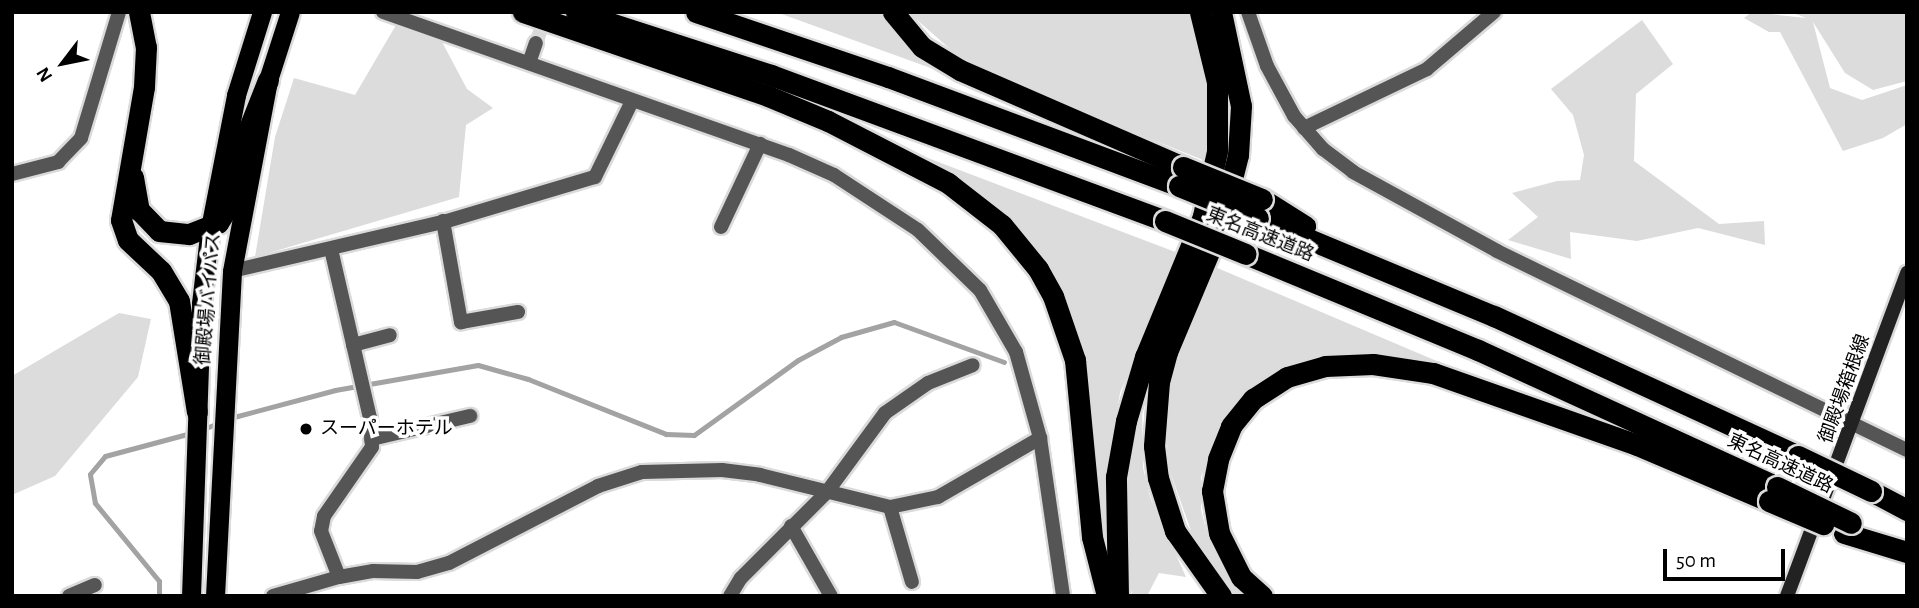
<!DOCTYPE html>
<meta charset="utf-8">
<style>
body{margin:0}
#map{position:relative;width:1919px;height:608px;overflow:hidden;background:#fff;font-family:"Alegreya Sans","Noto Sans JP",sans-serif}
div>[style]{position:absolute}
.green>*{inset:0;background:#dcdcdc}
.stream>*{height:5px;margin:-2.5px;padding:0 2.5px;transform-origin:2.5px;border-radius:2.5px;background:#a3a3a3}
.minor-tunnel>*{height:14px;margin-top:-7px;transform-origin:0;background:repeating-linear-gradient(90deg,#d9d9d9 0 14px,transparent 0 21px)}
.roads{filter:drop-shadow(2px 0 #dbdbdb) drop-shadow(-2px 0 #dbdbdb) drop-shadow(0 2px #dbdbdb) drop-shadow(0 -2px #dbdbdb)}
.minor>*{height:14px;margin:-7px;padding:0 7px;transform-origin:7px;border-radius:7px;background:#555}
.tertiary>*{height:14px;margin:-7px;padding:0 7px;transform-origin:7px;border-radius:7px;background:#555}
.secondary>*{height:14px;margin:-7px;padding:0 7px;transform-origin:7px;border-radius:7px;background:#222}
.trunk>*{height:19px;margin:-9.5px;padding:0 9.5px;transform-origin:9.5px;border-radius:9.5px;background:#000}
.motorway>*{height:21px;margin:-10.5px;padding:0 10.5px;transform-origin:10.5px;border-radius:10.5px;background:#000}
.bridges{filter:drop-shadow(2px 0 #dbdbdb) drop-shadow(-2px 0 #dbdbdb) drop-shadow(0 2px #dbdbdb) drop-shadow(0 -2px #dbdbdb)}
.motorway-bridge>*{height:21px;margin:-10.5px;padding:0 10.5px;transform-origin:10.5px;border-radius:10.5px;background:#000}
.dots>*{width:19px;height:19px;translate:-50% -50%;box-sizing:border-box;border:4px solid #fff;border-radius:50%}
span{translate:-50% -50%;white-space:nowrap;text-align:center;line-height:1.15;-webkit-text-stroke:7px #fff;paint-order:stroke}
.street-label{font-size:19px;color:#000}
.poi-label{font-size:19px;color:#000}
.left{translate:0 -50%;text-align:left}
.frame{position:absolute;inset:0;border:14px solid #000;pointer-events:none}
.north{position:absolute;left:28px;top:28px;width:70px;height:70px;-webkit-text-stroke:5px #fff;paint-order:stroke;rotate:238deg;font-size:19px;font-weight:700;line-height:28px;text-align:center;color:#000}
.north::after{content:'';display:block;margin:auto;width:24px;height:32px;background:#000;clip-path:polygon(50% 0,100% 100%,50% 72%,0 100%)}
.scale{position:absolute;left:1663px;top:549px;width:122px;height:32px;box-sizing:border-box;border:4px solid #000;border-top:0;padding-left:9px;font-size:21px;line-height:24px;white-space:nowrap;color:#000;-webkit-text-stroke:5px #fff;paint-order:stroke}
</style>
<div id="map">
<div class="green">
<i style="clip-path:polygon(776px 12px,881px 12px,907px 47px,950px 75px)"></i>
<i style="clip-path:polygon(908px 12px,1188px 12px,1206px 67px,1208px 162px,997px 77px,958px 56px)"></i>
<i style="clip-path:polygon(1752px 12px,1806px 18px,1791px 12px,1907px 12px,1907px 81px,1873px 90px,1845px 73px,1813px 22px,1830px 88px,1862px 100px,1907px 85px,1907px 124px,1883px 138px,1843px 151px,1780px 32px,1769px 32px,1744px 18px)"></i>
<i style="clip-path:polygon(1642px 20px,1673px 64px,1636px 94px,1634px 161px,1719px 224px,1764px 221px,1765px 245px,1698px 228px,1637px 241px,1570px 232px,1571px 259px,1508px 240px,1538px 217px,1512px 193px,1557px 181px,1580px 180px,1584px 155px,1573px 115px,1551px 89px)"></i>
<i style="clip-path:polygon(396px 25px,441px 40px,467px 89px,493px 108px,466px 125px,459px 197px,255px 257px,275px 137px,294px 78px,355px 95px)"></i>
<i style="clip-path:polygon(912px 152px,1178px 253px,1120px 393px,1106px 475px,1105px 552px,1083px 356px,1056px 282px,991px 202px)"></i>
<i style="clip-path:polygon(1215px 267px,1465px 373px,1382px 355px,1308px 360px,1276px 372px,1225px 418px,1201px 477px,1201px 509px,1208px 539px,1244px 596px,1235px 596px,1194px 539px,1169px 469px,1166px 427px,1170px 387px,1179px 352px)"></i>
<i style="clip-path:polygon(119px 313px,151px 319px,138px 377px,55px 476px,12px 495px,12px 376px)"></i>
<i style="clip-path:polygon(1142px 399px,1143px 468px,1150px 497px,1186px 577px,1159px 573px,1147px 596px,1132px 596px,1123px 534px,1129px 462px)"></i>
</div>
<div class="stream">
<i style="left:230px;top:418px;width:109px;rotate:-14.9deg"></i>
<i style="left:335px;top:390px;width:145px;rotate:-9.9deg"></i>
<i style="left:478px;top:365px;width:52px;rotate:15.6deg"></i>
<i style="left:528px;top:379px;width:149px;rotate:21.7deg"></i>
<i style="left:666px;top:434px;width:28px;rotate:2deg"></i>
<i style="left:694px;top:435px;width:128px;rotate:-35.8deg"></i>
<i style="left:798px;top:360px;width:49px;rotate:-28.1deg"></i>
<i style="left:841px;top:337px;width:55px;rotate:-15.8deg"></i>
<i style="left:894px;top:322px;width:117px;rotate:20deg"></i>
<i style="left:201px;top:430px;width:22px;rotate:-22deg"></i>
<i style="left:159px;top:596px;width:15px;rotate:-90deg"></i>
<i style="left:159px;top:581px;width:101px;rotate:-129.4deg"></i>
<i style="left:95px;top:503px;width:29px;rotate:-100deg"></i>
<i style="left:90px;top:474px;width:23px;rotate:-50deg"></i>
<i style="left:105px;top:456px;width:89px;rotate:-15deg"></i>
</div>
<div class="minor-tunnel">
<i style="left:536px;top:43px;width:33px;rotate:-70deg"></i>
</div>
<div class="roads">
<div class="minor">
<i style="left:383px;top:12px;width:430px;rotate:19.4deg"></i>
<i style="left:789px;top:155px;width:49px;rotate:24deg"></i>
<i style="left:834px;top:175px;width:100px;rotate:33.2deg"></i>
<i style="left:918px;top:230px;width:86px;rotate:44.1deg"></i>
<i style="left:980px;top:290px;width:72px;rotate:59.9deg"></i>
<i style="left:1016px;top:352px;width:89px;rotate:74.4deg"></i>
<i style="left:1040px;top:438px;width:160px;rotate:81.7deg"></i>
<i style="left:529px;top:63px;width:21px;rotate:-71deg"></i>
<i style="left:1304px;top:128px;width:136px;rotate:-25.6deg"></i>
<i style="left:1427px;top:69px;width:88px;rotate:-40.4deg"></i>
<i style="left:12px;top:174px;width:48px;rotate:-14.6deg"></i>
<i style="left:58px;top:162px;width:33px;rotate:-46deg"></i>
<i style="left:81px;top:138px;width:132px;rotate:-73.2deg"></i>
<i style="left:443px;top:221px;width:103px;rotate:79.9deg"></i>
<i style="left:461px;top:322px;width:58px;rotate:-10deg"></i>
<i style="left:721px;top:227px;width:92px;rotate:-64.8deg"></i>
<i style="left:331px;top:249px;width:173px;rotate:77deg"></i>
<i style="left:370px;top:418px;width:29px;rotate:86deg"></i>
<i style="left:372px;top:447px;width:84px;rotate:124.8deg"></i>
<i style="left:324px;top:516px;width:15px;rotate:101deg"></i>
<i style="left:321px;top:531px;width:49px;rotate:68.6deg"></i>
<i style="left:232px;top:271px;width:221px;rotate:-13.1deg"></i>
<i style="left:447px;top:221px;width:154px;rotate:-16.6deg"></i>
<i style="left:595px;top:177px;width:85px;rotate:-64deg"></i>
<i style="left:353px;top:345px;width:38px;rotate:-15deg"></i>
<i style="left:371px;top:439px;width:102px;rotate:-13.1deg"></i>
<i style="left:890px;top:507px;width:78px;rotate:73.7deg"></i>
<i style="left:791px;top:526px;width:81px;rotate:60.3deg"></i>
<i style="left:69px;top:596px;width:28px;rotate:-23deg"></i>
<i style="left:273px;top:596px;width:69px;rotate:-16.1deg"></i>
<i style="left:339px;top:577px;width:35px;rotate:-10deg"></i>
<i style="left:373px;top:571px;width:44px;rotate:1.3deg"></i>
<i style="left:417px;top:572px;width:33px;rotate:-16deg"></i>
<i style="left:449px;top:563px;width:168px;rotate:-27.3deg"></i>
<i style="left:598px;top:486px;width:46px;rotate:-17.7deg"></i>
<i style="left:642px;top:472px;width:80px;rotate:-1.4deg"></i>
<i style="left:722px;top:470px;width:38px;rotate:7deg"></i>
<i style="left:760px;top:475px;width:134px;rotate:13.8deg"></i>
<i style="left:890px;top:507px;width:49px;rotate:-11.8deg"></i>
<i style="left:938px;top:497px;width:118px;rotate:-30deg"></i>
<i style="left:730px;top:596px;width:21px;rotate:-59deg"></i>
<i style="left:741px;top:578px;width:122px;rotate:-45deg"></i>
<i style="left:827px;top:492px;width:98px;rotate:-53.7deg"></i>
<i style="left:885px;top:413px;width:52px;rotate:-34.9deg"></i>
<i style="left:928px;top:383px;width:48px;rotate:-21.8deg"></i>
</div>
<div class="tertiary">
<i style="left:1248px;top:12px;width:57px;rotate:70.6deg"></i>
<i style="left:1267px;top:66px;width:57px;rotate:61.6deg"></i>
<i style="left:1294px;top:116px;width:44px;rotate:48.7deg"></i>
<i style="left:1323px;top:149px;width:38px;rotate:37deg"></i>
<i style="left:1353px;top:172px;width:164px;rotate:28.7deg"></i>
<i style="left:1497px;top:251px;width:456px;rotate:25.9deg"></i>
</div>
<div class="secondary">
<i style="left:1787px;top:596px;width:345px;rotate:-69.6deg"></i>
</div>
<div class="trunk">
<i style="left:191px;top:596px;width:293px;rotate:-88deg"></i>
<i style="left:201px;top:303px;width:76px;rotate:-83.2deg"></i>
<i style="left:210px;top:228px;width:136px;rotate:-78.9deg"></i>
<i style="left:236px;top:95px;width:87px;rotate:-72.6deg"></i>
<i style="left:215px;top:596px;width:325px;rotate:-87deg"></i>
<i style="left:232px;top:271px;width:194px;rotate:-79.3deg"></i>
<i style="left:268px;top:80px;width:71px;rotate:-72.1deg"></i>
</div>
<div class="motorway">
<i style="left:139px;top:12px;width:36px;rotate:79deg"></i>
<i style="left:146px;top:47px;width:40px;rotate:92.9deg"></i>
<i style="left:144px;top:87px;width:135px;rotate:99.8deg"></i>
<i style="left:121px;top:220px;width:21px;rotate:71deg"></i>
<i style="left:128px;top:240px;width:45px;rotate:43.2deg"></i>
<i style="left:161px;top:271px;width:35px;rotate:59deg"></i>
<i style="left:179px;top:301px;width:112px;rotate:80.8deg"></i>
<i style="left:523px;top:12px;width:259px;rotate:18.9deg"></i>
<i style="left:768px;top:96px;width:65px;rotate:22.6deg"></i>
<i style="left:828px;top:121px;width:135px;rotate:27.3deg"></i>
<i style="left:948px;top:183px;width:68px;rotate:37.9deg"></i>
<i style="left:1002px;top:225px;width:57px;rotate:50.7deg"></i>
<i style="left:1038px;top:269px;width:31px;rotate:61deg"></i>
<i style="left:1053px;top:296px;width:68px;rotate:71deg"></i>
<i style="left:1075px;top:360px;width:178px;rotate:84.5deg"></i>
<i style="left:1092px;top:537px;width:61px;rotate:75.7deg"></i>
<i style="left:576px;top:12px;width:205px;rotate:17.9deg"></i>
<i style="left:771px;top:75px;width:420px;rotate:20.3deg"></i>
<i style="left:696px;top:12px;width:203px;rotate:18.7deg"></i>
<i style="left:888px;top:77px;width:311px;rotate:20.5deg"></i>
<i style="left:893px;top:12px;width:45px;rotate:50.4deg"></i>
<i style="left:922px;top:47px;width:44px;rotate:31.2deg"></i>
<i style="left:960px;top:70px;width:243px;rotate:23.5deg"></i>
<i style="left:1221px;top:12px;width:96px;rotate:78deg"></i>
<i style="left:1241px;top:106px;width:49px;rotate:93.5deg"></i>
<i style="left:1238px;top:155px;width:73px;rotate:104.2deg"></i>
<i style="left:1220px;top:226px;width:137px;rotate:112.8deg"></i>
<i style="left:1167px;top:352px;width:31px;rotate:105deg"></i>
<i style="left:1159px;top:382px;width:64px;rotate:94.5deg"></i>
<i style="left:1154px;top:446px;width:32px;rotate:83deg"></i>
<i style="left:1158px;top:478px;width:56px;rotate:72.2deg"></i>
<i style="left:1175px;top:531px;width:80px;rotate:54.7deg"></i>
<i style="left:133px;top:177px;width:34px;rotate:80deg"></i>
<i style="left:139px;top:210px;width:29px;rotate:46deg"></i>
<i style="left:159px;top:231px;width:30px;rotate:6deg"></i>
<i style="left:189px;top:234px;width:31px;rotate:-21deg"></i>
<i style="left:218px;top:223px;width:19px;rotate:-58deg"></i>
<i style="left:228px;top:207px;width:66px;rotate:-76.8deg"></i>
<i style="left:243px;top:143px;width:68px;rotate:-68.4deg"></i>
<i style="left:1262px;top:199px;width:51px;rotate:32.1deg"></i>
<i style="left:1258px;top:218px;width:256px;rotate:22.6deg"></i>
<i style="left:1494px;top:316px;width:335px;rotate:24.7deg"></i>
<i style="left:1246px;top:254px;width:251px;rotate:22.5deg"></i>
<i style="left:1478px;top:350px;width:329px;rotate:24.6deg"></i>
<i style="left:1871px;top:491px;width:41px;rotate:27.8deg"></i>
<i style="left:1844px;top:533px;width:66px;rotate:16.8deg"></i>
<i style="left:1118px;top:596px;width:119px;rotate:-91deg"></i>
<i style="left:1116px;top:477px;width:57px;rotate:-79.9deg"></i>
<i style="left:1126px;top:421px;width:67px;rotate:-73.5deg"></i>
<i style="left:1145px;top:357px;width:152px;rotate:-67.6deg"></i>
<i style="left:1203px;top:216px;width:66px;rotate:-77.8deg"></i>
<i style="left:1217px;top:151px;width:69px;rotate:-90deg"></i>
<i style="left:1217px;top:82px;width:72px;rotate:-103.7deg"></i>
<i style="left:1262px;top:596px;width:28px;rotate:-138deg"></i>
<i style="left:1241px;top:577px;width:49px;rotate:-116.6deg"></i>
<i style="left:1219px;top:533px;width:43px;rotate:-99.5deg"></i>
<i style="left:1212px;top:491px;width:33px;rotate:-79deg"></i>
<i style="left:1218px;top:459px;width:35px;rotate:-68deg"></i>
<i style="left:1231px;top:426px;width:35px;rotate:-51deg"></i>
<i style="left:1253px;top:399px;width:40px;rotate:-32.9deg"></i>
<i style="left:1287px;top:377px;width:40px;rotate:-16deg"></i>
<i style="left:1325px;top:366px;width:48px;rotate:-2.4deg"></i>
<i style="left:1373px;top:364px;width:61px;rotate:8.5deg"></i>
<i style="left:1433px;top:373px;width:216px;rotate:19.4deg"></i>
<i style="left:1637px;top:445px;width:143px;rotate:23deg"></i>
</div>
</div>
<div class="bridges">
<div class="motorway-bridge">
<i style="left:1183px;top:167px;width:85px;rotate:22.1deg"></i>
<i style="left:1179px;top:186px;width:85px;rotate:22.1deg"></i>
<i style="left:1165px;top:221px;width:87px;rotate:22.2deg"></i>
<i style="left:1798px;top:456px;width:81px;rotate:25.6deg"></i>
<i style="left:1777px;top:487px;width:82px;rotate:25.9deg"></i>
<i style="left:1769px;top:501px;width:59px;rotate:23.1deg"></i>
</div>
</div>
<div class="dots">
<i style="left:306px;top:429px;background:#000"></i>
</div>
<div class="street-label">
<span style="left:1260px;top:235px;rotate:22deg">東名高速道路</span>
<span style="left:209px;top:299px;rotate:-85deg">御殿場バイパス</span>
<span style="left:1845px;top:389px;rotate:-70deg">御殿場箱根線</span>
<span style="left:1780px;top:464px;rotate:25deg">東名高速道路</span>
</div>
<div class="poi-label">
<span class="left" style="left:320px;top:429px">スーパーホテル</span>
</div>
<div class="frame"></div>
<div class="north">N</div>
<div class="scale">50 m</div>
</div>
